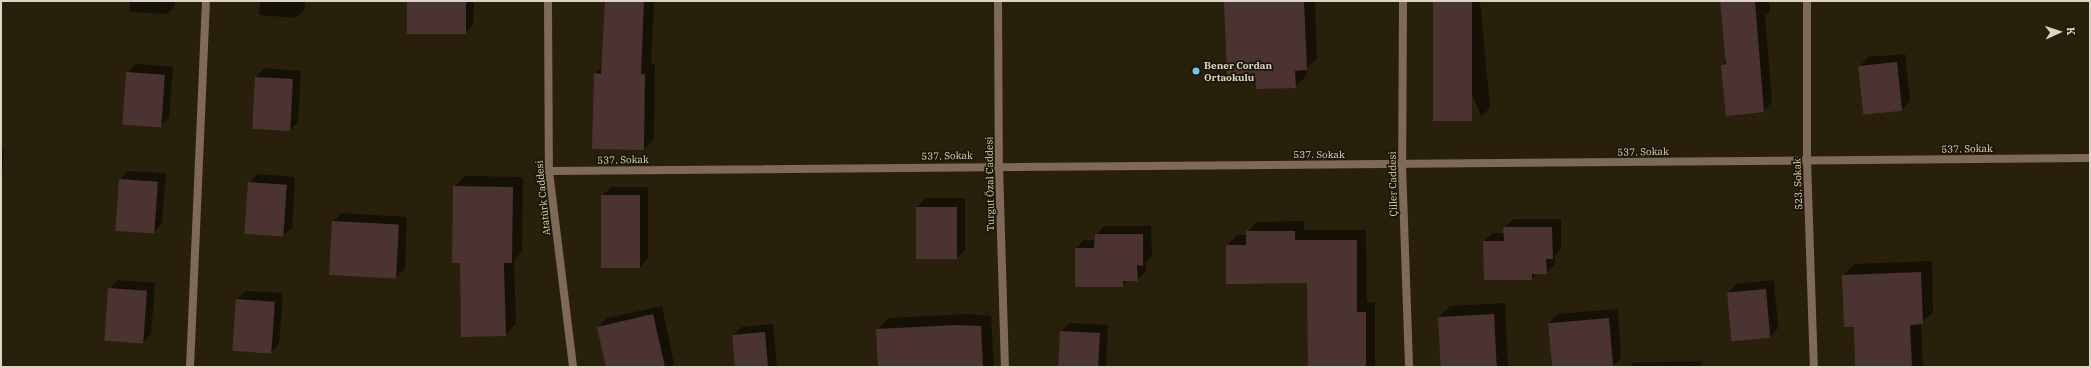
<!DOCTYPE html>
<meta charset="utf-8">
<style>
body{margin:0}
#map{position:relative;width:2091px;height:368px;overflow:hidden;background:#28200b;font-family:"IBM Plex Serif",serif}
div>[style]{position:absolute}
.shadow>*{inset:0;background:#0007}
.building>*{inset:0;background:#4b3331;transform-origin:0 0}
.minor>*{height:8px;margin:-4px;padding:0 4px;transform-origin:4px;border-radius:4px;background:#7f6a57}
.tertiary>*{height:8px;margin:-4px;padding:0 4px;transform-origin:4px;border-radius:4px;background:#7f6a57}
.dots>*{width:11px;height:11px;translate:-50% -50%;box-sizing:border-box;border:2px solid #1e1703;border-radius:50%}
span{translate:-50% -50%;white-space:nowrap;text-align:center;line-height:1.15;-webkit-text-stroke:3.5px #1e1703;paint-order:stroke}
.poi-label{font-size:10px;color:#dad5c8;font-weight:700}
.left{translate:0 -50%;text-align:left}
.street-label{font-size:10px;color:#dad5c8}
.frame{position:absolute;inset:0;border:2px solid #dad5c8;pointer-events:none}
.north{position:absolute;left:2039px;top:12px;width:40px;height:40px;-webkit-text-stroke:3px #1e1703;paint-order:stroke;rotate:87deg;font-size:11px;font-weight:700;line-height:16px;text-align:center;color:#dad5c8}
.north::after{content:'';display:block;margin:auto;width:14px;height:18px;background:#dad5c8;clip-path:polygon(50% 0,100% 100%,50% 72%,0 100%)}
</style>
<div id="map">
<div class="shadow">
<i style="clip-path:polygon(130px 1px,175px 1px,175px 6px,166px 14px,129px 12px)"></i>
<i style="clip-path:polygon(260px 1px,305px 1px,305px 9px,296px 18px,259px 15px)"></i>
<i style="clip-path:polygon(408px 1px,474px 1px,473px 25px,464px 34px)"></i>
<i style="clip-path:polygon(606px 1px,654px 1px,651px 64px,655px 64px,654px 139px,644px 149px,594px 74px,602px 66px)"></i>
<i style="clip-path:polygon(1225px 1px,1315px 1px,1317px 58px,1306px 69px,1307px 75px,1295px 87px,1256px 72px)"></i>
<i style="clip-path:polygon(1433px 1px,1480px 1px,1490px 108px,1481px 116px)"></i>
<i style="clip-path:polygon(1721px 1px,1769px 1px,1770px 12px,1765px 16px,1772px 102px,1764px 111px,1722px 65px,1727px 61px)"></i>
<i style="clip-path:polygon(1905px 54px,1910px 101px,1901px 110px,1860px 66px,1868px 57px)"></i>
<i style="clip-path:polygon(136px 64px,173px 67px,169px 118px,160px 126px,127px 73px)"></i>
<i style="clip-path:polygon(264px 68px,301px 71px,298px 122px,289px 131px,256px 77px)"></i>
<i style="clip-path:polygon(1px 150px,4px 150px,1px 188px)"></i>
<i style="clip-path:polygon(128px 171px,166px 173px,162px 224px,153px 233px,120px 179px)"></i>
<i style="clip-path:polygon(258px 174px,295px 177px,292px 228px,283px 236px,249px 183px)"></i>
<i style="clip-path:polygon(465px 176px,523px 177px,522px 252px,514px 259px,516px 324px,505px 335px,454px 187px)"></i>
<i style="clip-path:polygon(611px 187px,648px 187px,648px 258px,640px 267px,602px 196px)"></i>
<i style="clip-path:polygon(926px 198px,965px 198px,965px 250px,957px 258px,917px 258px,917px 207px)"></i>
<i style="clip-path:polygon(342px 213px,407px 217px,405px 269px,396px 278px,333px 222px)"></i>
<i style="clip-path:polygon(1513px 219px,1561px 219px,1561px 249px,1555px 255px,1555px 264px,1546px 273px,1537px 273px,1532px 279px,1484px 241px,1493px 233px,1504px 233px,1504px 228px)"></i>
<i style="clip-path:polygon(1304px 221px,1304px 230px,1366px 230px,1367px 302px,1375px 302px,1375px 367px,1309px 367px,1308px 282px,1227px 245px,1237px 235px,1247px 235px,1247px 232px,1257px 222px)"></i>
<i style="clip-path:polygon(1104px 226px,1151px 226px,1152px 256px,1146px 262px,1146px 271px,1137px 280px,1128px 280px,1122px 286px,1076px 248px,1084px 240px,1095px 240px,1096px 235px)"></i>
<i style="clip-path:polygon(1932px 261px,1933px 312px,1921px 323px,1923px 367px,1856px 367px,1855px 326px,1843px 275px,1855px 264px)"></i>
<i style="clip-path:polygon(118px 280px,155px 283px,151px 334px,143px 342px,109px 289px)"></i>
<i style="clip-path:polygon(1774px 280px,1778px 328px,1770px 337px,1728px 293px,1736px 284px)"></i>
<i style="clip-path:polygon(246px 291px,283px 293px,279px 344px,271px 353px,237px 299px)"></i>
<i style="clip-path:polygon(1505px 303px,1508px 367px,1442px 367px,1439px 317px,1450px 306px)"></i>
<i style="clip-path:polygon(662px 306px,674px 364px,671px 367px,607px 367px,598px 327px,607px 318px)"></i>
<i style="clip-path:polygon(1618px 309px,1621px 358px,1612px 367px,1552px 367px,1549px 323px,1558px 314px)"></i>
<i style="clip-path:polygon(968px 314px,991px 316px,994px 367px,879px 367px,877px 330px,888px 318px)"></i>
<i style="clip-path:polygon(1070px 323px,1108px 325px,1106px 367px,1060px 367px,1061px 331px)"></i>
<i style="clip-path:polygon(773px 324px,777px 367px,736px 367px,733px 335px,742px 327px)"></i>
<i style="clip-path:polygon(1701px 361px,1701px 367px,1630px 367px,1633px 363px)"></i>
</div>
<div class="building">
<i style="left:407px;top:1px;width:59px;height:33px"></i>
<i style="clip-path:polygon(605px 1px,644px 1px,641px 74px,645px 74px,644px 150px,592px 149px,594px 73px,601px 74px)"></i>
<i style="clip-path:polygon(1224px 1px,1304px 1px,1307px 70px,1295px 71px,1296px 88px,1256px 89px,1255px 73px,1227px 75px)"></i>
<i style="left:1433px;top:1px;width:39px;height:120px"></i>
<i style="clip-path:polygon(1720px 1px,1755px 1px,1764px 112px,1726px 116px,1721px 65px,1726px 64px)"></i>
<i style="left:1897px;top:62px;width:49px;height:39px;rotate:84deg"></i>
<i style="left:126px;top:72px;width:39px;height:53px;rotate:4deg"></i>
<i style="left:255px;top:77px;width:38px;height:52px;rotate:3deg"></i>
<i style="left:119px;top:179px;width:39px;height:52px;rotate:4deg"></i>
<i style="left:248px;top:182px;width:39px;height:52px;rotate:4deg"></i>
<i style="clip-path:polygon(453px 186px,513px 187px,512px 263px,504px 263px,506px 336px,461px 337px,460px 263px,452px 263px)"></i>
<i style="left:601px;top:195px;width:39px;height:73px"></i>
<i style="left:916px;top:207px;width:41px;height:52px"></i>
<i style="left:332px;top:221px;width:67px;height:54px;rotate:3deg"></i>
<i style="clip-path:polygon(1503px 227px,1552px 227px,1553px 259px,1546px 259px,1547px 274px,1532px 274px,1532px 280px,1484px 280px,1483px 241px,1504px 241px)"></i>
<i style="clip-path:polygon(1246px 231px,1295px 231px,1295px 240px,1357px 240px,1357px 312px,1366px 312px,1366px 367px,1308px 367px,1307px 283px,1226px 284px,1226px 245px,1246px 245px)"></i>
<i style="clip-path:polygon(1095px 234px,1143px 234px,1143px 266px,1137px 265px,1138px 281px,1123px 281px,1123px 287px,1075px 287px,1075px 248px,1094px 248px)"></i>
<i style="clip-path:polygon(1921px 272px,1923px 324px,1910px 325px,1912px 367px,1855px 367px,1854px 327px,1844px 327px,1842px 275px)"></i>
<i style="left:108px;top:288px;width:39px;height:53px;rotate:4deg"></i>
<i style="left:1766px;top:289px;width:49px;height:39px;rotate:85deg"></i>
<i style="left:236px;top:299px;width:39px;height:52px;rotate:4deg"></i>
<i style="clip-path:polygon(653px 314px,665px 367px,606px 367px,597px 327px)"></i>
<i style="left:1494px;top:314px;width:53px;height:56px;rotate:87deg"></i>
<i style="left:1609px;top:318px;width:49px;height:61px;rotate:85deg"></i>
<i style="clip-path:polygon(957px 325px,981px 326px,983px 367px,878px 367px,876px 329px)"></i>
<i style="left:1060px;top:331px;width:40px;height:36px;rotate:3deg"></i>
<i style="left:765px;top:332px;width:35px;height:33px;rotate:85deg"></i>
</div>
<div class="minor">
<i style="left:1807px;top:1px;width:160px;rotate:90deg"></i>
<i style="left:1807px;top:161px;width:206px;rotate:88.1deg"></i>
<i style="left:549px;top:171px;width:1541px;rotate:-0.48deg"></i>
<i style="left:190px;top:367px;width:366px;rotate:-87.5deg"></i>
</div>
<div class="tertiary">
<i style="left:548px;top:1px;width:170px;rotate:89.7deg"></i>
<i style="left:549px;top:171px;width:197px;rotate:83deg"></i>
<i style="left:998px;top:1px;width:165px;rotate:89.7deg"></i>
<i style="left:999px;top:166px;width:201px;rotate:88.3deg"></i>
<i style="left:1403px;top:1px;width:164px;rotate:90.3deg"></i>
<i style="left:1402px;top:165px;width:202px;rotate:88deg"></i>
</div>
<div class="dots">
<i style="left:1196px;top:71px;background:#79bff8"></i>
</div>
<div class="poi-label">
<span class="left" style="left:1204px;top:71px">Bener Cordan<br>Ortaokulu</span>
</div>
<div class="street-label">
<span style="left:1967px;top:149px;rotate:-1deg">537. Sokak</span>
<span style="left:1643px;top:152px;rotate:-1deg">537. Sokak</span>
<span style="left:1319px;top:155px">537. Sokak</span>
<span style="left:947px;top:156px;rotate:-1deg">537. Sokak</span>
<span style="left:623px;top:160px;rotate:-1deg">537. Sokak</span>
<span style="left:990px;top:184px;rotate:-91deg">Turgut Özal Caddesi</span>
<span style="left:1393px;top:184px;rotate:-91deg">Çiller Caddesi</span>
<span style="left:1798px;top:184px;rotate:-92deg">523. Sokak</span>
<span style="left:543px;top:198px;rotate:-96deg">Atatürk Caddesi</span>
</div>
<div class="frame"></div>
<div class="north">K</div>
</div>
